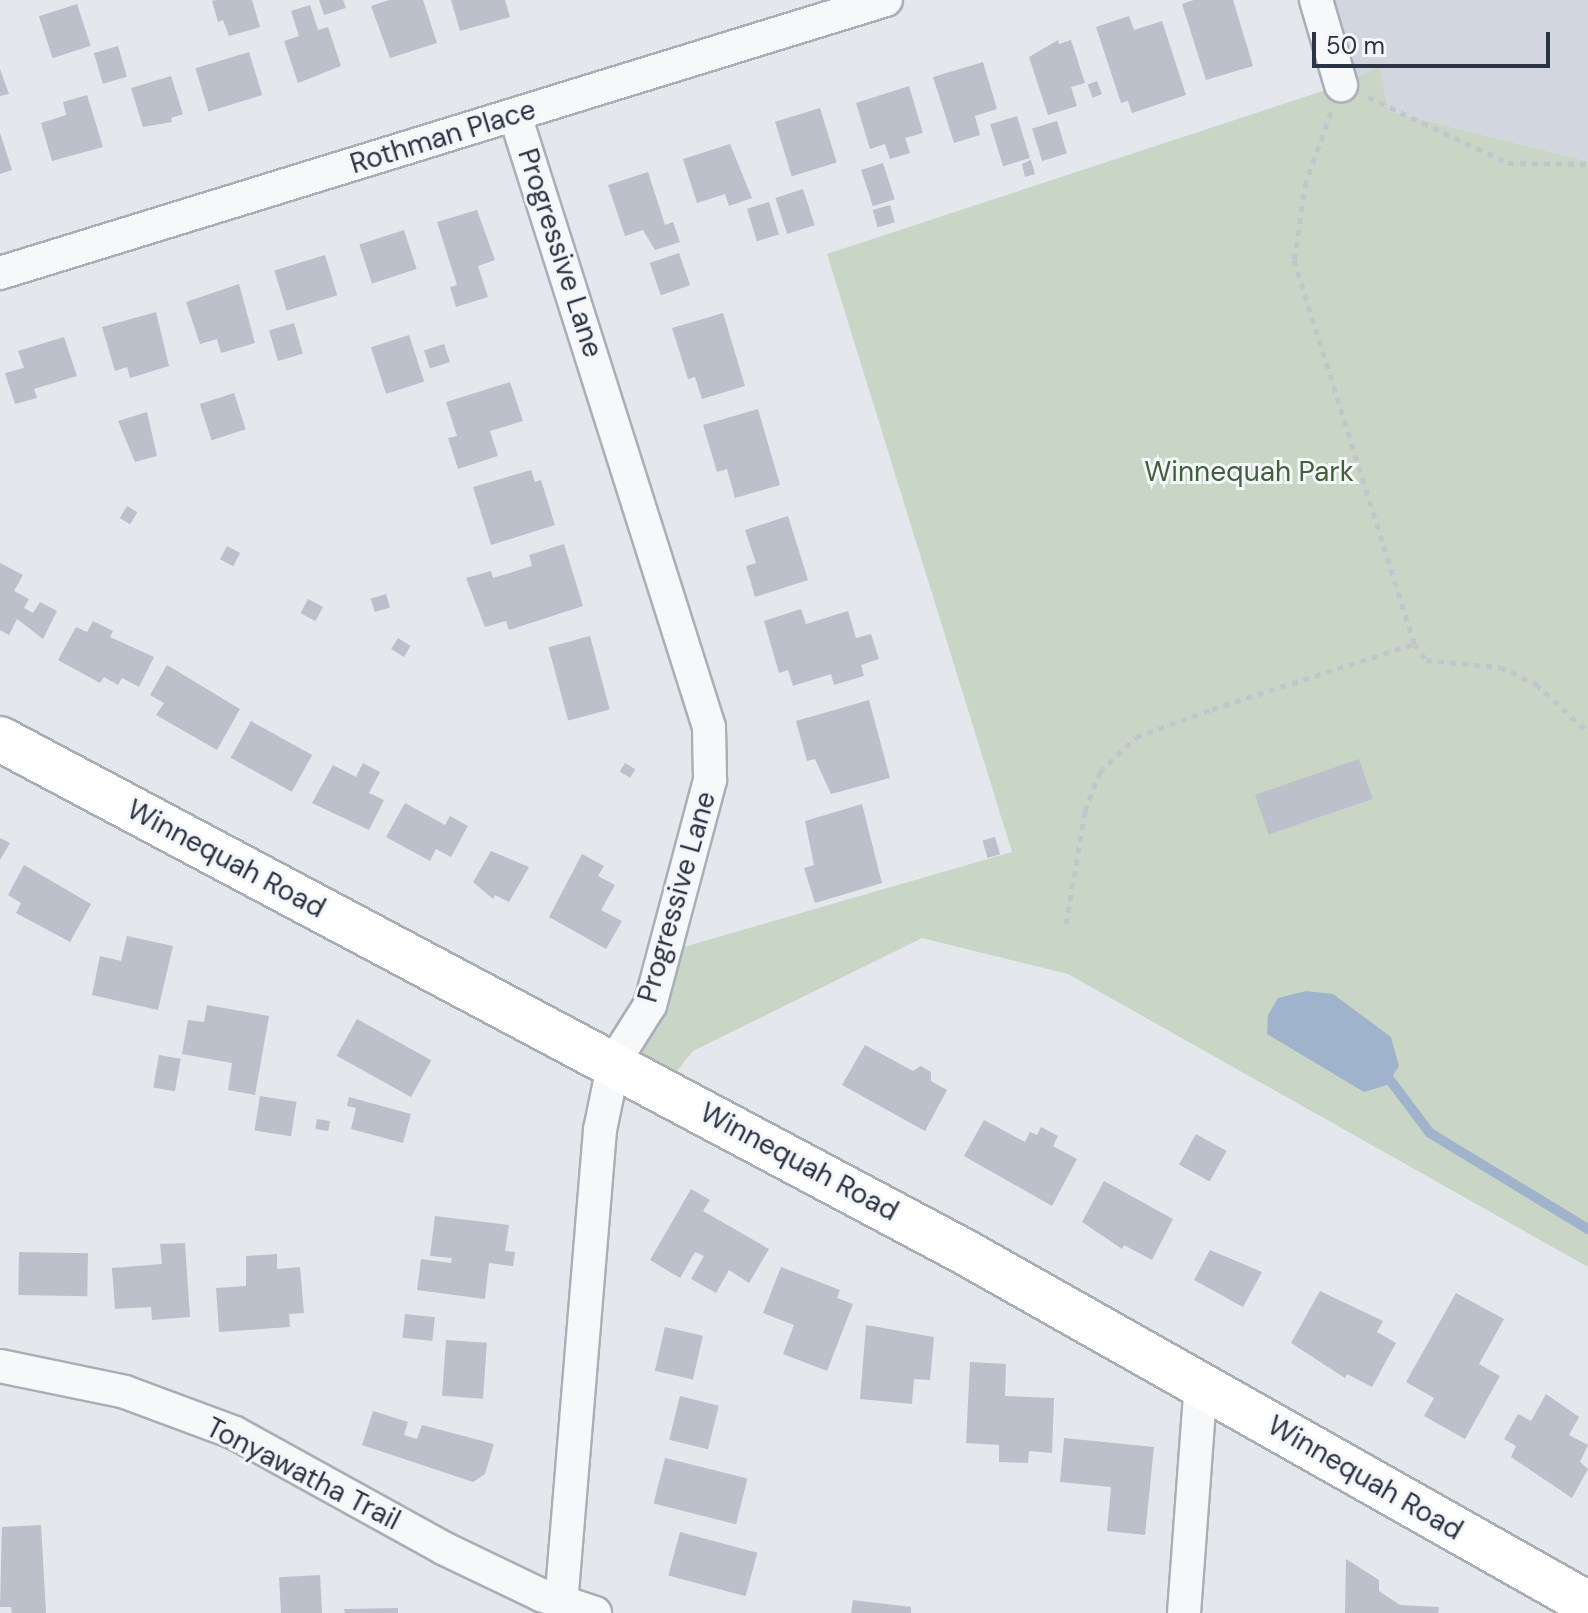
<!DOCTYPE html>
<style>
body{margin:0}
#map{position:relative;width:1588px;height:1613px;overflow:hidden;background:#e4e7ec;font-family:"DM Sans",sans-serif}
div>[style]{position:absolute}
.built>*{inset:0;background:#d2d6de}
.green>*{inset:0;background:#c9d6c5}
.water>*{inset:0;background:#9fb4cc}
.stream>*{height:10px;margin:-5px;padding:0 5px;transform-origin:5px;border-radius:5px;background:#9fb4cc}
.building>*{inset:0;background:#bbc0ca;transform-origin:0 0}
.path>*{height:5px;margin-top:-2.5px;transform-origin:0;background:repeating-linear-gradient(90deg,#c2c5cb 0 6px,transparent 0 12px)}
.roads{filter:drop-shadow(2px 0 #a9aeb7) drop-shadow(-2px 0 #a9aeb7) drop-shadow(0 2px #a9aeb7) drop-shadow(0 -2px #a9aeb7)}
.street>*{height:32px;margin:-16px;padding:0 16px;transform-origin:16px;border-radius:16px;background:#f7f8fa}
.secondary>*{height:44px;margin:-22px;padding:0 22px;transform-origin:22px;border-radius:22px;background:#fff}
span{translate:-50% -50%;white-space:nowrap;text-align:center;line-height:1.15;-webkit-text-stroke:6px #f4f6f9;paint-order:stroke}
.street-label{font-size:28px;color:#2b3445}
.park-label{font-size:28px;color:#3f6138}
.scale{position:absolute;left:1312px;top:32px;width:238px;height:36px;box-sizing:border-box;border:4px solid #2b3445;border-top:0;padding-left:10px;font-size:24px;line-height:28px;white-space:nowrap;color:#2b3445;-webkit-text-stroke:6px #f4f6f9;paint-order:stroke}
</style>
<div id="map">
<div class="built">
<i style="clip-path:polygon(1316px 0,1588px 0,1588px 161px,1388px 111px,1341px 85px)"></i>
</div>
<div class="green">
<i style="clip-path:polygon(1379px 67px,1388px 111px,1588px 161px,1588px 1267px,1068px 974px,922px 938px,693px 1051px,663px 1088px,614px 1062px,663px 953px,1012px 852px,827px 254px,1341px 85px)"></i>
</div>
<div class="water">
<i style="clip-path:polygon(1306px 991px,1333px 994px,1391px 1037px,1399px 1066px,1387px 1085px,1364px 1092px,1267px 1034px,1268px 1015px,1278px 998px)"></i>
</div>
<div class="stream">
<i style="left:1390px;top:1080px;width:66px;rotate:53deg"></i>
<i style="left:1430px;top:1133px;width:185px;rotate:31.3deg"></i>
</div>
<div class="building">
<i style="clip-path:polygon(216px 0,252px 0,260px 27px,229px 36px,223px 20px,218px 22px,212px 1px)"></i>
<i style="clip-path:polygon(319px 0,343px 0,346px 8px,324px 15px)"></i>
<i style="clip-path:polygon(389px 0,423px 0,437px 43px,390px 58px,371px 6px)"></i>
<i style="clip-path:polygon(451px 0,505px 0,510px 17px,460px 31px)"></i>
<i style="clip-path:polygon(1194px 0,1233px 0,1253px 66px,1206px 80px,1182px 4px)"></i>
<i style="left:77px;top:4px;width:44px;height:40px;rotate:72deg"></i>
<i style="clip-path:polygon(310px 5px,318px 30px,328px 27px,341px 66px,298px 83px,284px 41px,299px 36px,291px 11px)"></i>
<i style="clip-path:polygon(1129px 16px,1134px 30px,1162px 21px,1186px 95px,1132px 113px,1128px 101px,1121px 103px,1096px 27px)"></i>
<i style="clip-path:polygon(1058px 40px,1059px 44px,1071px 40px,1085px 83px,1071px 87px,1077px 106px,1048px 115px,1029px 57px)"></i>
<i style="left:118px;top:46px;width:32px;height:25px;rotate:74deg"></i>
<i style="left:249px;top:52px;width:45px;height:56px;rotate:73deg"></i>
<i style="clip-path:polygon(983px 62px,997px 109px,975px 116px,980px 135px,954px 143px,933px 77px)"></i>
<i style="clip-path:polygon(0 69px,9px 94px,0 96px)"></i>
<i style="clip-path:polygon(171px 76px,183px 114px,171px 118px,172px 122px,143px 127px,131px 88px)"></i>
<i style="left:1097px;top:81px;width:14px;height:10px;rotate:69deg"></i>
<i style="clip-path:polygon(909px 86px,923px 133px,905px 138px,910px 153px,890px 159px,885px 144px,870px 149px,856px 103px)"></i>
<i style="clip-path:polygon(87px 95px,103px 147px,52px 161px,41px 123px,66px 115px,63px 102px)"></i>
<i style="left:820px;top:108px;width:57px;height:47px;rotate:73deg"></i>
<i style="left:1017px;top:116px;width:44px;height:28px;rotate:73deg"></i>
<i style="left:1057px;top:121px;width:34px;height:26px;rotate:73deg"></i>
<i style="clip-path:polygon(0 133px,12px 170px,0 174px)"></i>
<i style="clip-path:polygon(730px 144px,752px 198px,729px 206px,725px 194px,697px 203px,683px 159px)"></i>
<i style="clip-path:polygon(1031px 160px,1035px 174px,1025px 177px,1022px 164px)"></i>
<i style="left:883px;top:163px;width:38px;height:23px;rotate:72deg"></i>
<i style="clip-path:polygon(648px 172px,665px 225px,673px 222px,680px 242px,655px 250px,643px 230px,625px 236px,608px 185px)"></i>
<i style="left:803px;top:189px;width:38px;height:29px;rotate:72deg"></i>
<i style="left:769px;top:202px;width:34px;height:23px;rotate:73deg"></i>
<i style="left:890px;top:205px;width:18px;height:18px;rotate:74deg"></i>
<i style="clip-path:polygon(477px 210px,495px 260px,478px 266px,488px 297px,456px 307px,450px 287px,457px 285px,437px 222px)"></i>
<i style="left:404px;top:230px;width:41px;height:47px;rotate:72deg"></i>
<i style="left:679px;top:253px;width:34px;height:31px;rotate:71deg"></i>
<i style="left:325px;top:255px;width:42px;height:53px;rotate:73deg"></i>
<i style="clip-path:polygon(239px 284px,255px 343px,221px 353px,217px 339px,200px 344px,186px 302px)"></i>
<i style="clip-path:polygon(156px 312px,169px 366px,130px 378px,127px 367px,115px 371px,102px 327px)"></i>
<i style="clip-path:polygon(723px 313px,745px 386px,702px 399px,695px 377px,688px 379px,672px 328px)"></i>
<i style="left:294px;top:323px;width:32px;height:26px;rotate:74deg"></i>
<i style="left:409px;top:335px;width:49px;height:40px;rotate:72deg"></i>
<i style="clip-path:polygon(64px 337px,77px 376px,34px 389px,37px 398px,15px 404px,5px 373px,24px 368px,18px 351px)"></i>
<i style="left:444px;top:344px;width:19px;height:21px;rotate:72deg"></i>
<i style="clip-path:polygon(510px 382px,523px 421px,490px 431px,498px 456px,458px 469px,448px 438px,457px 436px,446px 402px)"></i>
<i style="left:234px;top:393px;width:38px;height:36px;rotate:72deg"></i>
<i style="clip-path:polygon(758px 409px,780px 485px,735px 498px,727px 469px,717px 472px,703px 425px)"></i>
<i style="clip-path:polygon(147px 412px,157px 456px,135px 462px,118px 421px)"></i>
<i style="clip-path:polygon(531px 470px,535px 482px,541px 480px,555px 525px,491px 545px,473px 487px)"></i>
<i style="left:127px;top:506px;width:12px;height:14px;rotate:31deg"></i>
<i style="clip-path:polygon(788px 516px,808px 580px,755px 597px,746px 566px,756px 563px,745px 530px)"></i>
<i style="clip-path:polygon(564px 544px,583px 606px,509px 630px,506px 621px,485px 627px,466px 578px,491px 571px,493px 578px,532px 566px,529px 555px)"></i>
<i style="left:227px;top:546px;width:15px;height:15px;rotate:28deg"></i>
<i style="clip-path:polygon(0 563px,23px 575px,14px 591px,29px 599px,24px 608px,33px 613px,40px 602px,57px 611px,43px 639px,17px 619px,9px 635px,0 630px)"></i>
<i style="left:386px;top:594px;width:14px;height:16px;rotate:73deg"></i>
<i style="left:308px;top:599px;width:17px;height:16px;rotate:28deg"></i>
<i style="clip-path:polygon(801px 609px,806px 624px,848px 611px,856px 638px,871px 634px,879px 659px,861px 665px,864px 676px,834px 685px,831px 674px,793px 686px,788px 670px,779px 673px,764px 621px)"></i>
<i style="clip-path:polygon(93px 621px,113px 631px,110px 637px,154px 657px,139px 687px,122px 678px,118px 685px,104px 677px,100px 683px,58px 660px,76px 627px,87px 632px)"></i>
<i style="left:590px;top:636px;width:76px;height:43px;rotate:75deg"></i>
<i style="left:398px;top:638px;width:15px;height:13px;rotate:32deg"></i>
<i style="clip-path:polygon(167px 665px,240px 709px,217px 750px,156px 715px,164px 703px,150px 695px)"></i>
<i style="clip-path:polygon(869px 700px,890px 778px,831px 794px,815px 759px,807px 761px,796px 721px)"></i>
<i style="left:251px;top:721px;width:70px;height:42px;rotate:29deg"></i>
<i style="left:1359px;top:759px;width:42px;height:110px;rotate:71deg"></i>
<i style="clip-path:polygon(363px 763px,380px 772px,369px 793px,384px 800px,369px 830px,312px 803px,333px 765px,356px 777px)"></i>
<i style="left:625px;top:763px;width:12px;height:10px;rotate:31deg"></i>
<i style="clip-path:polygon(405px 803px,445px 825px,450px 816px,468px 826px,451px 857px,436px 849px,430px 861px,386px 837px)"></i>
<i style="clip-path:polygon(862px 804px,882px 883px,815px 903px,804px 868px,814px 865px,805px 821px)"></i>
<i style="left:995px;top:837px;width:18px;height:13px;rotate:74deg"></i>
<i style="clip-path:polygon(0 838px,10px 843px,0 860px)"></i>
<i style="clip-path:polygon(491px 851px,529px 867px,509px 902px,495px 895px,493px 899px,473px 882px)"></i>
<i style="clip-path:polygon(582px 854px,604px 866px,598px 876px,615px 885px,601px 910px,622px 921px,606px 949px,549px 917px)"></i>
<i style="clip-path:polygon(24px 865px,91px 904px,70px 942px,16px 913px,21px 903px,8px 895px)"></i>
<i style="clip-path:polygon(127px 936px,173px 946px,158px 1010px,92px 995px,100px 956px,121px 961px)"></i>
<i style="clip-path:polygon(207px 1005px,269px 1016px,255px 1095px,228px 1090px,232px 1063px,182px 1054px,188px 1020px,204px 1022px)"></i>
<i style="left:357px;top:1019px;width:85px;height:42px;rotate:29deg"></i>
<i style="clip-path:polygon(865px 1045px,913px 1071px,921px 1066px,931px 1072px,931px 1081px,947px 1090px,925px 1131px,842px 1085px)"></i>
<i style="left:159px;top:1055px;width:22px;height:33px;rotate:10deg"></i>
<i style="left:260px;top:1096px;width:37px;height:35px;rotate:9deg"></i>
<i style="clip-path:polygon(349px 1097px,411px 1114px,403px 1143px,351px 1129px,356px 1108px,347px 1106px)"></i>
<i style="left:317px;top:1119px;width:13px;height:10px;rotate:9deg"></i>
<i style="clip-path:polygon(984px 1120px,1025px 1142px,1030px 1132px,1037px 1135px,1041px 1127px,1058px 1136px,1053px 1146px,1077px 1159px,1052px 1206px,964px 1156px)"></i>
<i style="left:1196px;top:1134px;width:35px;height:35px;rotate:29deg"></i>
<i style="clip-path:polygon(1104px 1181px,1173px 1219px,1152px 1260px,1124px 1245px,1122px 1249px,1082px 1222px)"></i>
<i style="clip-path:polygon(691px 1189px,710px 1200px,703px 1211px,769px 1249px,749px 1283px,729px 1270px,716px 1293px,691px 1279px,704px 1256px,695px 1252px,680px 1278px,650px 1260px)"></i>
<i style="clip-path:polygon(435px 1216px,509px 1225px,505px 1251px,515px 1252px,513px 1266px,489px 1263px,485px 1299px,417px 1290px,421px 1259px,451px 1263px,452px 1258px,430px 1256px)"></i>
<i style="clip-path:polygon(185px 1243px,190px 1317px,152px 1320px,151px 1307px,115px 1309px,112px 1268px,162px 1264px,160px 1244px)"></i>
<i style="clip-path:polygon(1210px 1250px,1262px 1272px,1243px 1307px,1194px 1280px)"></i>
<i style="left:19px;top:1252px;width:69px;height:43px;rotate:1deg"></i>
<i style="clip-path:polygon(277px 1254px,277px 1269px,300px 1267px,304px 1313px,289px 1314px,290px 1327px,219px 1332px,216px 1288px,246px 1286px,246px 1256px)"></i>
<i style="clip-path:polygon(781px 1267px,840px 1290px,837px 1298px,853px 1304px,827px 1371px,783px 1354px,794px 1325px,763px 1313px)"></i>
<i style="clip-path:polygon(1320px 1291px,1383px 1321px,1377px 1332px,1396px 1343px,1372px 1387px,1347px 1374px,1345px 1378px,1291px 1343px)"></i>
<i style="clip-path:polygon(1456px 1293px,1504px 1319px,1479px 1364px,1500px 1376px,1465px 1439px,1424px 1416px,1434px 1398px,1406px 1382px)"></i>
<i style="left:405px;top:1314px;width:30px;height:24px;rotate:6deg"></i>
<i style="clip-path:polygon(866px 1325px,934px 1337px,930px 1380px,914px 1379px,912px 1404px,860px 1399px)"></i>
<i style="left:665px;top:1327px;width:39px;height:45px;rotate:13deg"></i>
<i style="left:446px;top:1340px;width:41px;height:56px;rotate:4deg"></i>
<i style="clip-path:polygon(970px 1362px,1006px 1364px,1005px 1396px,1054px 1398px,1052px 1453px,1029px 1451px,1028px 1463px,999px 1462px,999px 1445px,966px 1443px)"></i>
<i style="clip-path:polygon(1546px 1394px,1579px 1417px,1569px 1435px,1588px 1445px,1580px 1462px,1588px 1469px,1572px 1498px,1511px 1457px,1516px 1446px,1504px 1439px,1518px 1414px,1531px 1421px)"></i>
<i style="left:680px;top:1396px;width:40px;height:45px;rotate:14deg"></i>
<i style="clip-path:polygon(373px 1411px,408px 1422px,404px 1435px,417px 1439px,422px 1425px,494px 1444px,485px 1474px,473px 1482px,362px 1445px)"></i>
<i style="clip-path:polygon(1064px 1438px,1154px 1447px,1145px 1535px,1107px 1531px,1111px 1487px,1060px 1482px)"></i>
<i style="left:665px;top:1458px;width:85px;height:47px;rotate:14deg"></i>
<i style="clip-path:polygon(41px 1525px,46px 1613px,12px 1613px,11px 1607px,0 1607px,2px 1527px)"></i>
<i style="left:680px;top:1532px;width:80px;height:45px;rotate:15deg"></i>
<i style="clip-path:polygon(1346px 1559px,1379px 1580px,1379px 1591px,1400px 1605px,1439px 1607px,1438px 1613px,1345px 1613px)"></i>
<i style="left:320px;top:1575px;width:38px;height:41px;rotate:87deg"></i>
<i style="clip-path:polygon(853px 1600px,911px 1607px,911px 1613px,851px 1613px)"></i>
<i style="clip-path:polygon(398px 1608px,398px 1613px,345px 1613px,344px 1609px)"></i>
</div>
<div class="path">
<i style="left:1368px;top:97px;width:155px;rotate:25.2deg"></i>
<i style="left:1508px;top:163px;width:80px;rotate:0.7deg"></i>
<i style="left:1331px;top:112px;width:74px;rotate:109.7deg"></i>
<i style="left:1306px;top:182px;width:79px;rotate:98.7deg"></i>
<i style="left:1294px;top:260px;width:402px;rotate:72.6deg"></i>
<i style="left:1066px;top:924px;width:115px;rotate:-80.5deg"></i>
<i style="left:1085px;top:811px;width:42px;rotate:-69deg"></i>
<i style="left:1100px;top:772px;width:50px;rotate:-44.2deg"></i>
<i style="left:1136px;top:737px;width:81px;rotate:-20.2deg"></i>
<i style="left:1212px;top:709px;width:212px;rotate:-17.8deg"></i>
<i style="left:1414px;top:644px;width:20px;rotate:53deg"></i>
<i style="left:1426px;top:660px;width:74px;rotate:5.4deg"></i>
<i style="left:1500px;top:667px;width:40px;rotate:25deg"></i>
<i style="left:1536px;top:684px;width:71px;rotate:42.7deg"></i>
</div>
<div class="roads">
<div class="street">
<i style="left:1316px;top:0;width:89px;rotate:73.6deg"></i>
<i style="left:515px;top:115px;width:642px;rotate:72.41deg"></i>
<i style="left:709px;top:727px;width:53px;rotate:88.9deg"></i>
<i style="left:710px;top:780px;width:233px;rotate:104.9deg"></i>
<i style="left:650px;top:1005px;width:67px;rotate:122.3deg"></i>
<i style="left:614px;top:1062px;width:69px;rotate:101.6deg"></i>
<i style="left:600px;top:1130px;width:474px;rotate:94.7deg"></i>
<i style="left:0;top:273px;width:927px;rotate:-17.13deg"></i>
<i style="left:0;top:1366px;width:128px;rotate:11.7deg"></i>
<i style="left:125px;top:1392px;width:117px;rotate:20.4deg"></i>
<i style="left:235px;top:1433px;width:238px;rotate:28.9deg"></i>
<i style="left:443px;top:1548px;width:109px;rotate:25.6deg"></i>
<i style="left:541px;top:1595px;width:57px;rotate:18.4deg"></i>
<i style="left:1184px;top:1613px;width:230px;rotate:-85.8deg"></i>
</div>
<div class="secondary">
<i style="left:0;top:739px;width:1091px;rotate:28deg"></i>
<i style="left:963px;top:1251px;width:718px;rotate:29.46deg"></i>
</div>
</div>
<div class="street-label">
<span style="left:443px;top:137px;rotate:-17deg">Rothman Place</span>
<span style="left:560px;top:253px;rotate:72deg">Progressive Lane</span>
<span style="left:226px;top:859px;rotate:28deg">Winnequah Road</span>
<span style="left:677px;top:897px;rotate:-74deg">Progressive Lane</span>
<span style="left:799px;top:1162px;rotate:28deg">Winnequah Road</span>
<span style="left:303px;top:1474px;rotate:27deg">Tonyawatha Trail</span>
<span style="left:1365px;top:1478px;rotate:30deg">Winnequah Road</span>
</div>
<div class="park-label">
<span style="left:1249px;top:472px">Winnequah Park</span>
</div>
<div class="scale">50 m</div>
</div>
